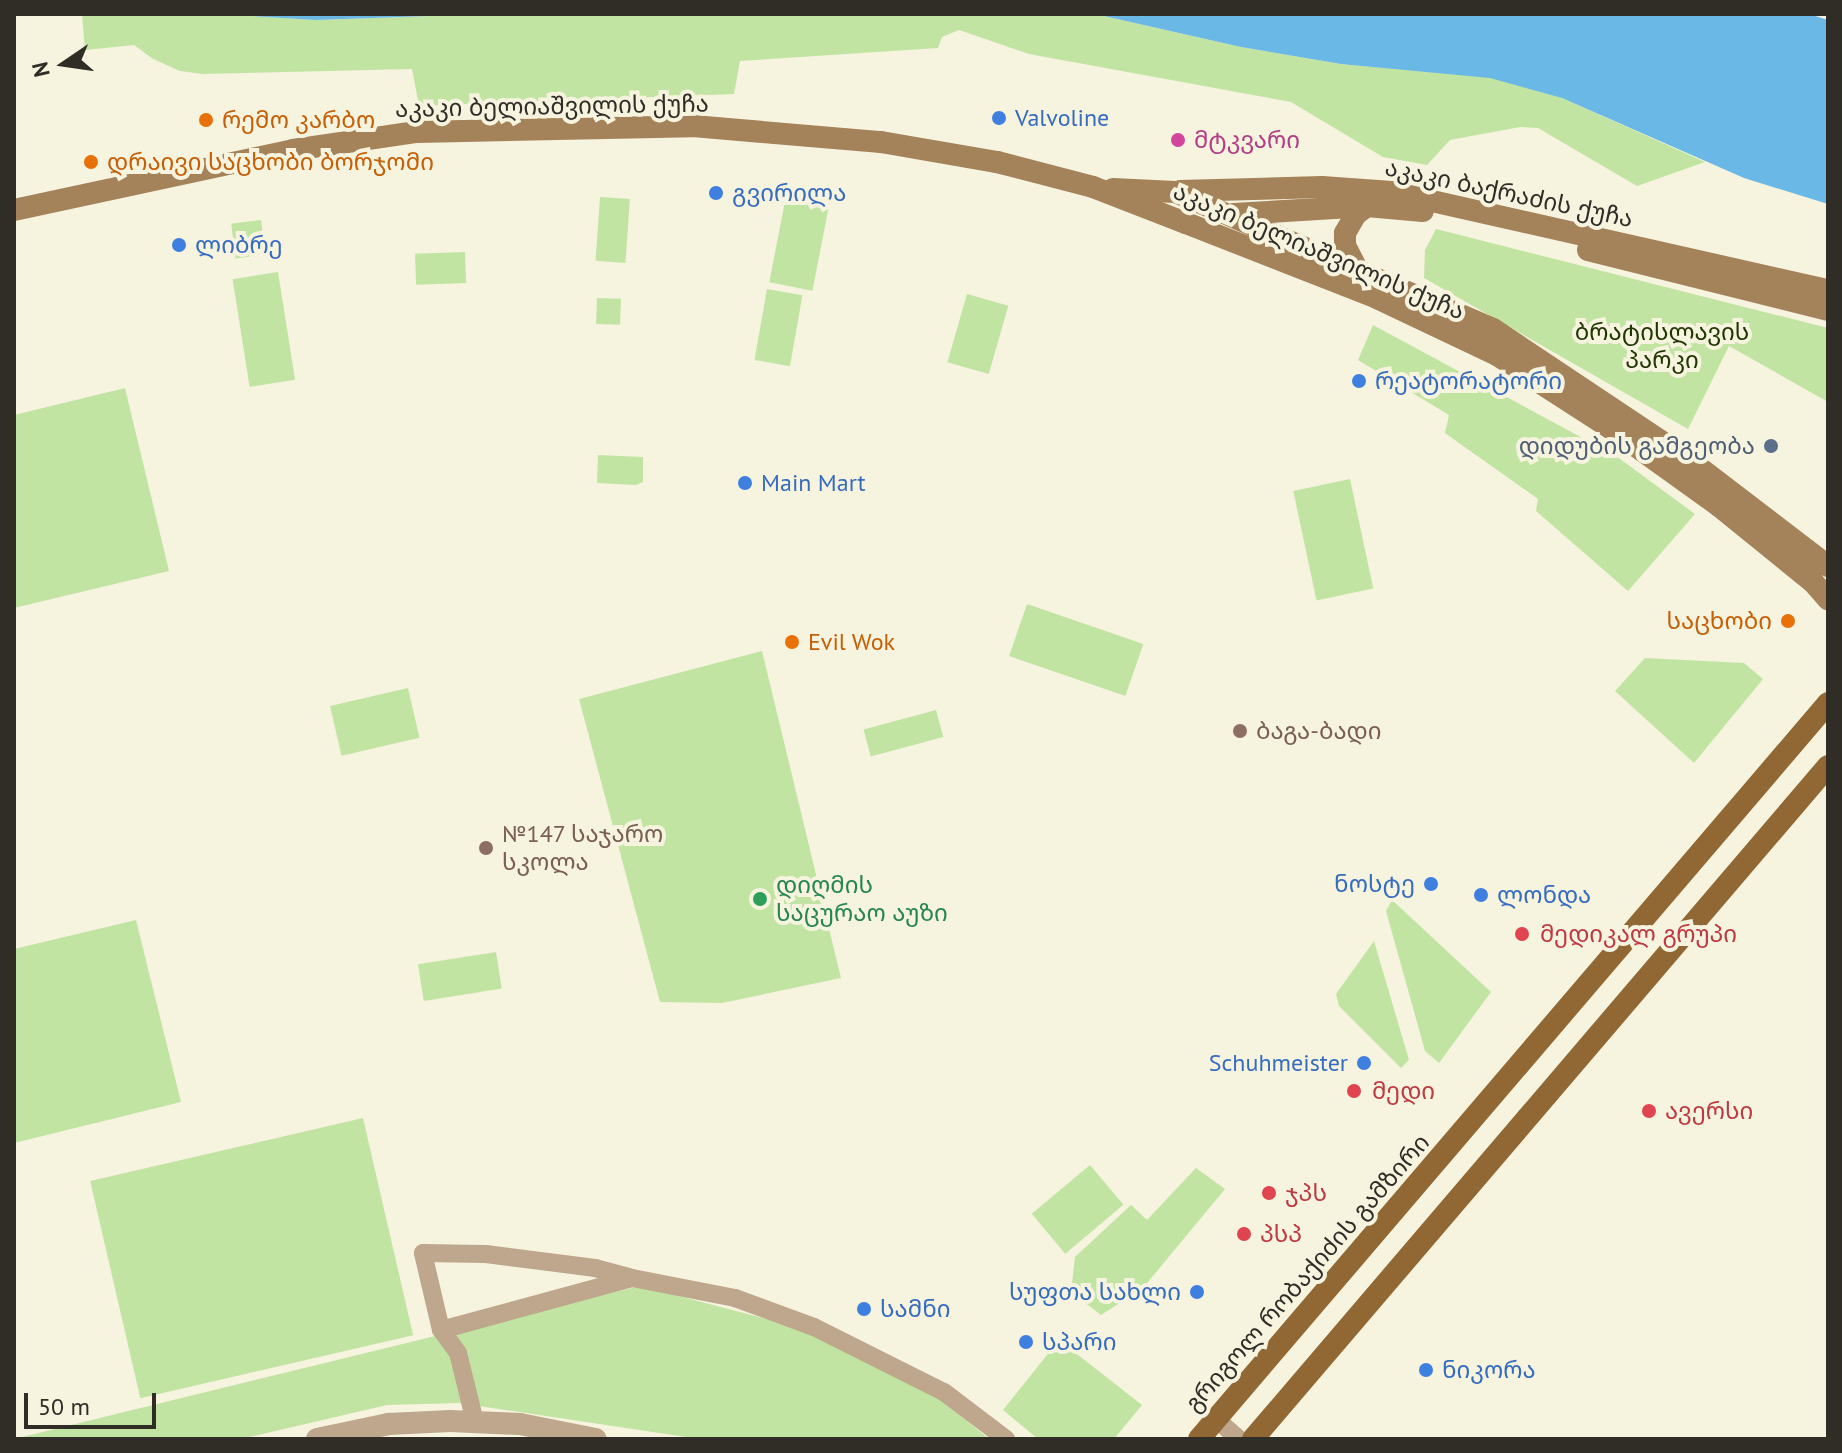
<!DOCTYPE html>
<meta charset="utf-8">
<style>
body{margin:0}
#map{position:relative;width:1842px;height:1453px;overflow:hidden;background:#f6f3df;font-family:"PT Sans","Noto Sans Georgian",sans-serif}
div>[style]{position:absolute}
.green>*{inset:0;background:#c2e4a3;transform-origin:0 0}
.water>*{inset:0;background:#6ab8e6}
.minor>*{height:18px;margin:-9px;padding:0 9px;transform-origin:9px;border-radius:9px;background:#bea78c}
.tertiary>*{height:22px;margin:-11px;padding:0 11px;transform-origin:11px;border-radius:11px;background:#bea78c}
.secondary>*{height:22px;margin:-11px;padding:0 11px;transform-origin:11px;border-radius:11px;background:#a4825a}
.primary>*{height:22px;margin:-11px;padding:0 11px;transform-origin:11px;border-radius:11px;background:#916734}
.dots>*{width:22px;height:22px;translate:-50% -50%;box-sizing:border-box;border:4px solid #f6f3df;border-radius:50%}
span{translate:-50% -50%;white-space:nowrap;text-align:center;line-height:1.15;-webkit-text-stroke:8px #f6f3df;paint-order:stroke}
.street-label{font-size:24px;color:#2f2d26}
.shop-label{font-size:24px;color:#366cbe}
.left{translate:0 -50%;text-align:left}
.right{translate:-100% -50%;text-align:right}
.food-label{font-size:24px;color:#c56008}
.hotel-label{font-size:24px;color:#b23c85}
.park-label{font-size:24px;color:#1f3502}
.service-label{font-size:24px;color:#4e5e75}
.education-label{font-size:24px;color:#785e54}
.leisure-label{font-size:24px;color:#27864d}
.health-label{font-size:24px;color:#be3a42}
.frame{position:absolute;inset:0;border:16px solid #2f2d26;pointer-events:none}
.north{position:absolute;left:24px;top:24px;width:80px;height:80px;-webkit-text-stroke:6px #f6f3df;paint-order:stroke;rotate:257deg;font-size:22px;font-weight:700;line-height:32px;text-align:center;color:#2f2d26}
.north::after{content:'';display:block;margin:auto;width:28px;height:36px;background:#2f2d26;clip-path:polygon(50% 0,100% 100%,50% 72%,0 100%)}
.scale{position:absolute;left:24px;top:1393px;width:132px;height:36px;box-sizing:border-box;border:4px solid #2f2d26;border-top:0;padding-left:10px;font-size:24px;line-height:28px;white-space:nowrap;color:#2f2d26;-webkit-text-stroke:6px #f6f3df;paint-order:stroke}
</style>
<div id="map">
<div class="green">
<i style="clip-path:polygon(82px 14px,218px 14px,317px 20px,486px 14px,1095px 14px,1241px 47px,1341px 64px,1490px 77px,1562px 98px,1705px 162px,1637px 186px,1538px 128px,1520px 127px,1450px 140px,1427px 165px,1383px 157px,1291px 102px,1029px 54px,959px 30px,942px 37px,938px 48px,740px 61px,734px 94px,419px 106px,412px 69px,203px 74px,180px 71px,153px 59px,134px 45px,85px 50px)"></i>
<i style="left:787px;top:191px;width:44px;height:93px;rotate:11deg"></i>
<i style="left:600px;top:197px;width:30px;height:64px;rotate:4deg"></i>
<i style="left:261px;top:220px;width:35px;height:30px;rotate:83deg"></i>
<i style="clip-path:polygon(1436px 229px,1828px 328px,1828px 402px,1729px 346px,1688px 429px,1424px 278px,1425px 250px)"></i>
<i style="left:465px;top:252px;width:31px;height:50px;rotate:88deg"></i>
<i style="left:278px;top:272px;width:109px;height:46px;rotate:81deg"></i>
<i style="left:767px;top:289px;width:36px;height:72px;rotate:10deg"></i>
<i style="left:967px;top:294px;width:43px;height:71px;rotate:16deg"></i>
<i style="left:597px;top:298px;width:24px;height:26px;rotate:2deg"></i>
<i style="clip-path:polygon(1373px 325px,1616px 456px,1695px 514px,1628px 591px,1536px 511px,1538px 499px,1445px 433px,1449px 415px,1358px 360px)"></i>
<i style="clip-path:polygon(125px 388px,169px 571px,14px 608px,14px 415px)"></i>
<i style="clip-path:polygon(598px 455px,643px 457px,643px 482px,636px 485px,597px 483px)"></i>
<i style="left:1350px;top:479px;width:112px;height:58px;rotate:78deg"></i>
<i style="left:1027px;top:604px;width:123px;height:55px;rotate:19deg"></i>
<i style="clip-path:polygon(762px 651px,841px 978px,722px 1003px,660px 1002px,579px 699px)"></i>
<i style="clip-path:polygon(1645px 658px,1744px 663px,1763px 679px,1694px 763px,1615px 691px)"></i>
<i style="left:408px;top:688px;width:51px;height:80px;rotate:77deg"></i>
<i style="left:936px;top:710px;width:28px;height:75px;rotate:75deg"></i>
<i style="clip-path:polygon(1392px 900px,1491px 992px,1439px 1063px,1425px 1051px,1386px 911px)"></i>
<i style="clip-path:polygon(136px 920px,181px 1102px,14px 1143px,14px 949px)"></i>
<i style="clip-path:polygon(1374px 941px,1409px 1060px,1401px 1068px,1339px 1006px,1336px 994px)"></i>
<i style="left:496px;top:952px;width:37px;height:79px;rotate:81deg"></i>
<i style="left:363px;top:1118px;width:223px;height:280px;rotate:77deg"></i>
<i style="left:1090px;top:1165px;width:52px;height:76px;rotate:50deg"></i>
<i style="clip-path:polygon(1196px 1168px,1225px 1189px,1143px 1288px,1101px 1315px,1071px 1292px,1075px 1257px,1131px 1205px,1147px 1220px)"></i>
<i style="clip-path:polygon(640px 1286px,809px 1330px,937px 1396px,989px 1439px,699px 1439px,459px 1403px,387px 1405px,241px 1439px,14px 1439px)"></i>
<i style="clip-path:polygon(1059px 1340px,1142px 1405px,1114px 1439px,1038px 1439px,1003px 1410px)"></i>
</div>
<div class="water">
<i style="clip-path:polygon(218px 14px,486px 14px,316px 20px)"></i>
<i style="clip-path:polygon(1095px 14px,1809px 14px,1828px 20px,1828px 204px,1744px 178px,1562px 98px,1490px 78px,1341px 64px,1241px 47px)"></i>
</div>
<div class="minor">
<i style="left:441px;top:1330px;width:198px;rotate:-15.2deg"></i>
<i style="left:632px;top:1278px;width:105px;rotate:11deg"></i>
<i style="left:735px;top:1298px;width:84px;rotate:20.2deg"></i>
<i style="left:814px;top:1327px;width:145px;rotate:26.6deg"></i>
<i style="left:944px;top:1392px;width:78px;rotate:37.2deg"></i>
<i style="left:1216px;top:1419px;width:30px;rotate:41deg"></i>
<i style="left:475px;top:1422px;width:71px;rotate:-103.8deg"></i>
<i style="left:458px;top:1353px;width:29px;rotate:-126deg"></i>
<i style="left:441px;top:1330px;width:79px;rotate:-103.2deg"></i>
<i style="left:423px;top:1253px;width:63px;rotate:0.9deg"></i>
<i style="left:486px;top:1254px;width:110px;rotate:7.3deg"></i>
<i style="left:595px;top:1268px;width:35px;rotate:15deg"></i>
</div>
<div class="tertiary">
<i style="left:317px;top:1439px;width:74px;rotate:-11.8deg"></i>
<i style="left:389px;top:1424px;width:61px;rotate:-2.8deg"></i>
<i style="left:450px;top:1421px;width:70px;rotate:2.5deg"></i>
<i style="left:520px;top:1424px;width:77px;rotate:11.2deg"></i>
</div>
<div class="secondary">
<i style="left:1113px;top:189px;width:62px;rotate:2.8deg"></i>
<i style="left:1175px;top:192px;width:346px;rotate:23.3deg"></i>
<i style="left:1493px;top:329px;width:234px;rotate:33.7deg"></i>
<i style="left:1688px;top:459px;width:176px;rotate:37.4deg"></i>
<i style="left:1180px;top:191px;width:142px;rotate:-1.6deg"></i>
<i style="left:1322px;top:187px;width:70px;rotate:4.1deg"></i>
<i style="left:1392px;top:192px;width:447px;rotate:12.7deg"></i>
<i style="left:14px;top:210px;width:285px;rotate:-12.1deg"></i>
<i style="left:293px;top:150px;width:125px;rotate:-8.3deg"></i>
<i style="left:417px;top:132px;width:276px;rotate:-1.2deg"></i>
<i style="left:693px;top:126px;width:189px;rotate:4.9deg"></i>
<i style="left:881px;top:142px;width:118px;rotate:9.8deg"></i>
<i style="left:997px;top:162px;width:99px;rotate:14.6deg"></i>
<i style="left:1093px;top:187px;width:100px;rotate:21.2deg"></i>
<i style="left:1186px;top:223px;width:205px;rotate:21.4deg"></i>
<i style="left:1377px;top:298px;width:133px;rotate:25.4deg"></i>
<i style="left:1497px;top:355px;width:137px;rotate:32.8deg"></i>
<i style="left:1612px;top:429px;width:132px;rotate:35.7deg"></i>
<i style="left:1719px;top:506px;width:121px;rotate:39deg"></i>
<i style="left:1813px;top:582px;width:23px;rotate:49deg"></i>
<i style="left:1234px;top:214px;width:133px;rotate:-3.4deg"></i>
<i style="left:1367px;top:206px;width:56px;rotate:5.1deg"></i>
<i style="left:1588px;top:250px;width:247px;rotate:14deg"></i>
<i style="left:1356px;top:267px;width:25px;rotate:-117deg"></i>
<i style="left:1345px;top:245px;width:12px;rotate:-90deg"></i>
<i style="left:1345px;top:233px;width:22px;rotate:-60deg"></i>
<i style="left:1356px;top:214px;width:14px;rotate:-36deg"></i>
</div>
<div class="primary">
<i style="left:1199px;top:1439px;width:968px;rotate:-49.48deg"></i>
<i style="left:1253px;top:1439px;width:885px;rotate:-49.49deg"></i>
</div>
<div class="dots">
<i style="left:999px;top:118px;background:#3f7fe0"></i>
<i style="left:206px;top:120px;background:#e8710a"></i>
<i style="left:1178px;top:140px;background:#d1479c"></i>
<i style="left:91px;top:162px;background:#e8710a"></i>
<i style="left:716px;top:193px;background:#3f7fe0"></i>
<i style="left:179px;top:245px;background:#3f7fe0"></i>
<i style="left:1359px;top:381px;background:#3f7fe0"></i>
<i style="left:1771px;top:446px;background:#5c6f8a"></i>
<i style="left:745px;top:483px;background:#3f7fe0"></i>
<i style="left:1788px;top:621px;background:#e8710a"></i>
<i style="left:792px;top:642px;background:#e8710a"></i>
<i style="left:1240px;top:731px;background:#8d6e63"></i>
<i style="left:486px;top:848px;background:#8d6e63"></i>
<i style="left:1431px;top:884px;background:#3f7fe0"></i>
<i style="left:1481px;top:895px;background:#3f7fe0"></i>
<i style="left:760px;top:899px;background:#2e9e5b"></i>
<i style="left:1522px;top:934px;background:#e0444e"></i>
<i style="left:1364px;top:1063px;background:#3f7fe0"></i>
<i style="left:1354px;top:1091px;background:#e0444e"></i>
<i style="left:1649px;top:1111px;background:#e0444e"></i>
<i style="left:1269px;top:1193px;background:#e0444e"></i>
<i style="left:1244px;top:1234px;background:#e0444e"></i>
<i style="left:1197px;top:1292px;background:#3f7fe0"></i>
<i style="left:864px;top:1309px;background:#3f7fe0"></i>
<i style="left:1026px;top:1342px;background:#3f7fe0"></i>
<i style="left:1426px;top:1370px;background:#3f7fe0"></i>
</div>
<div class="street-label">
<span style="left:552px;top:106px;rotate:-1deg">აკაკი ბელიაშვილის ქუჩა</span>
<span style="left:1509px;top:193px;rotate:12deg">აკაკი ბაქრაძის ქუჩა</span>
<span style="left:1319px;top:251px;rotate:23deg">აკაკი ბელიაშვილის ქუჩა</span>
<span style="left:1307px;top:1273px;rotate:-49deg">გრიგოლ რობაქიძის გამზირი</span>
</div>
<div class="shop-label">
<span class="left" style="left:1015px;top:118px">Valvoline</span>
<span class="left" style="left:732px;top:193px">გვირილა</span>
<span class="left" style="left:195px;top:245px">ლიბრე</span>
<span class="left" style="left:1375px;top:381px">რეატორატორი</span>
<span class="left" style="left:761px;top:483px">Main Mart</span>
<span class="right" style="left:1415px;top:884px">ნოსტე</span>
<span class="left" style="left:1497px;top:895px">ლონდა</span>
<span class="right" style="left:1348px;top:1063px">Schuhmeister</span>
<span class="right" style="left:1181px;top:1292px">სუფთა სახლი</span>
<span class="left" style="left:880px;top:1309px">სამნი</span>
<span class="left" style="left:1042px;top:1342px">სპარი</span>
<span class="left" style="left:1442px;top:1370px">ნიკორა</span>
</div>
<div class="food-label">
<span class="left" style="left:222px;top:120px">რემო კარბო</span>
<span class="left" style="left:107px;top:162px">დრაივი საცხობი ბორჯომი</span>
<span class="right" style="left:1772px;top:621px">საცხობი</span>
<span class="left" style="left:808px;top:642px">Evil Wok</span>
</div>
<div class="hotel-label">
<span class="left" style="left:1194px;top:140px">მტკვარი</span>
</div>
<div class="park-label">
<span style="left:1662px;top:346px">ბრატისლავის<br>პარკი</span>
</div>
<div class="service-label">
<span class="right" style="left:1755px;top:446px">დიდუბის გამგეობა</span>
</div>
<div class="education-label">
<span class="left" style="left:1256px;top:731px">ბაგა-ბადი</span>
<span class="left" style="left:502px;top:848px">№147 საჯარო<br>სკოლა</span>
</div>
<div class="leisure-label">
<span class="left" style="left:776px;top:899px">დიღმის<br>საცურაო აუზი</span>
</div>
<div class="health-label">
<span class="left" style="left:1540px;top:934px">მედიკალ გრუპი</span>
<span class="left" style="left:1372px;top:1091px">მედი</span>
<span class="left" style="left:1665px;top:1111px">ავერსი</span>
<span class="left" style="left:1285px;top:1193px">ჯპს</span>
<span class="left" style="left:1260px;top:1234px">პსპ</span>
</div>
<div class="frame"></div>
<div class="north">N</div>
<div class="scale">50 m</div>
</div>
